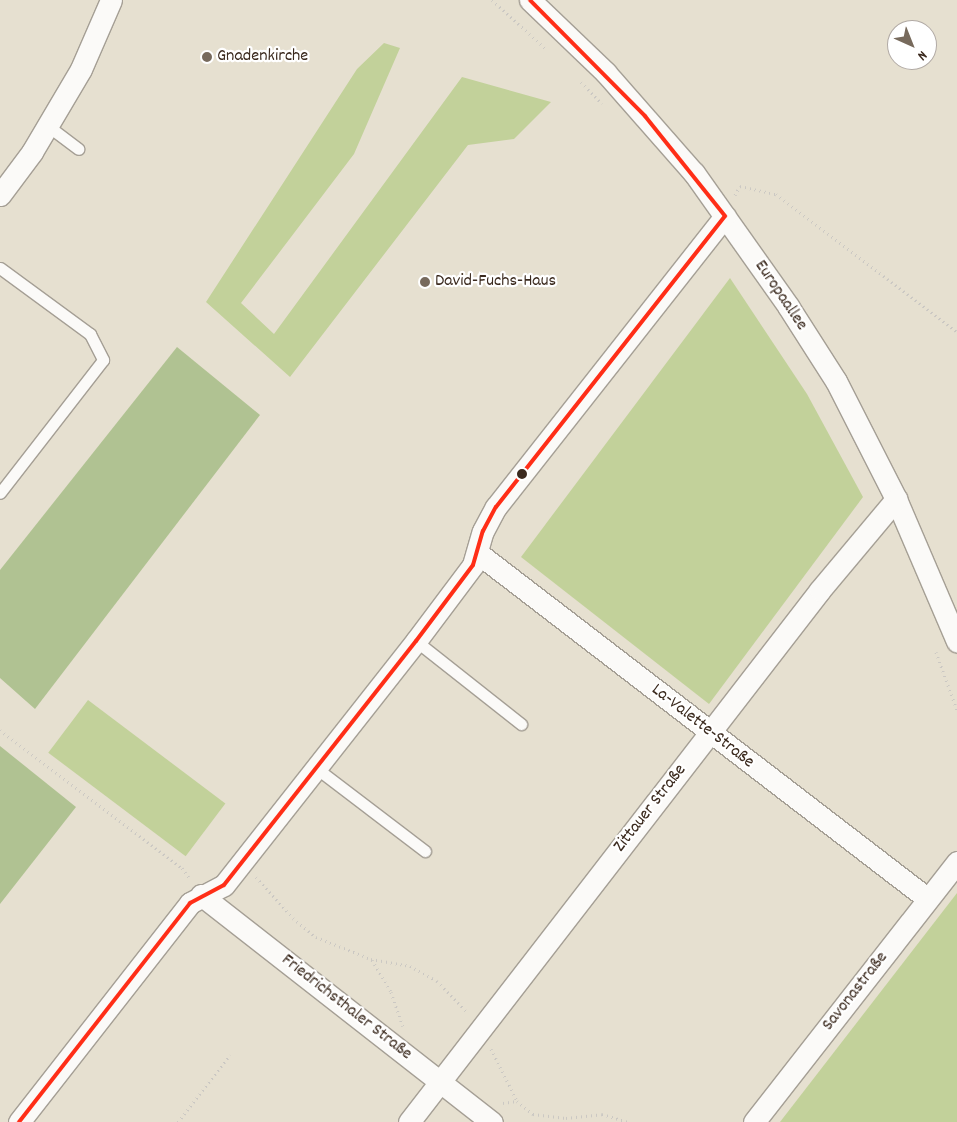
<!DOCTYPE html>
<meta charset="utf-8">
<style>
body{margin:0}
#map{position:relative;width:957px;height:1122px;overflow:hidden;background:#e6e0d0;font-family:Dekko,sans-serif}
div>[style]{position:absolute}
.green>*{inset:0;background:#c2d19a;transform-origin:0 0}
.forest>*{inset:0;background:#b0c292}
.path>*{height:3px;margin-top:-1.5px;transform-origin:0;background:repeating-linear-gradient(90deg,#cbc8c3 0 1px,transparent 0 5px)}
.roads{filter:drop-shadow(1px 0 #a59f95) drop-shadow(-1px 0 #a59f95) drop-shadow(0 1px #a59f95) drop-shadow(0 -1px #a59f95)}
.service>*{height:11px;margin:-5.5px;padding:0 5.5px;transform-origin:5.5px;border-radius:5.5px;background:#fbfaf8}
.minor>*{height:21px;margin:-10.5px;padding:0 10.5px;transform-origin:10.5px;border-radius:10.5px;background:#fbfaf8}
.bus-1>*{height:4px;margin:-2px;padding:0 2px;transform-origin:2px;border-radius:2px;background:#ff2e17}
.dots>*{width:14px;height:14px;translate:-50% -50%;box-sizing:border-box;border:2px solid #fff;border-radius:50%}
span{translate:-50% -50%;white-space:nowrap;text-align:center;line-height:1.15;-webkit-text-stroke:4.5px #fff;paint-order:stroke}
.poi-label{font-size:18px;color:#3b2a1e}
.left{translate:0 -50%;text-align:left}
.street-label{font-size:18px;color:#3b2a1e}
.north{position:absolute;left:887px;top:20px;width:50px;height:50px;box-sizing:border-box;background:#fff;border:1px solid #b1aaa5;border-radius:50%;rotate:136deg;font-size:14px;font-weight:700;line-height:20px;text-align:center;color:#3b2a1e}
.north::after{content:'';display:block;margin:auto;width:18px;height:22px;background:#776a5c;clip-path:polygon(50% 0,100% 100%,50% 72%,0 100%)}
</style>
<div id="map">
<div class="green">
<i style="clip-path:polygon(384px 43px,400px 48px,354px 154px,241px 303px,274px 334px,462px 77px,551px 102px,514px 139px,468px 145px,290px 377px,206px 302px,357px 69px)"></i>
<i style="clip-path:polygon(730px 278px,807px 394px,863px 497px,709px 704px,521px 557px)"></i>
<i style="left:88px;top:700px;width:172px;height:66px;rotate:37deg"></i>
<i style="clip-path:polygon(957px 893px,957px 1122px,780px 1122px)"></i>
</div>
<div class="forest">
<i style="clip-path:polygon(177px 347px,260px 415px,35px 709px,0 678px,0 570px)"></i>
<i style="clip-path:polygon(0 746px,76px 807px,0 904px)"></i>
</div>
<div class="path">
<i style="left:492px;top:0;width:72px;rotate:42.2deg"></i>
<i style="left:581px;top:82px;width:30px;rotate:46deg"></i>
<i style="left:735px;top:195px;width:10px;rotate:-61deg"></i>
<i style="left:740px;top:186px;width:37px;rotate:13deg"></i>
<i style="left:776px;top:194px;width:228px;rotate:37.3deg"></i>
<i style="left:936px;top:652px;width:62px;rotate:70.1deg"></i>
<i style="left:0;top:730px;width:228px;rotate:37.2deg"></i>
<i style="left:182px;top:868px;width:14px;rotate:54deg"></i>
<i style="left:256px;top:877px;width:55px;rotate:47.9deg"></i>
<i style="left:293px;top:918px;width:30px;rotate:40deg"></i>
<i style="left:316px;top:937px;width:59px;rotate:21.8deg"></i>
<i style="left:371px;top:959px;width:40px;rotate:10deg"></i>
<i style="left:410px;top:966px;width:31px;rotate:29deg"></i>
<i style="left:437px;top:981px;width:45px;rotate:45.9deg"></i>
<i style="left:372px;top:960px;width:37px;rotate:59deg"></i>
<i style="left:391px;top:992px;width:36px;rotate:71deg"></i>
<i style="left:491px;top:1049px;width:58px;rotate:63.4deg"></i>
<i style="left:517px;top:1101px;width:21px;rotate:39deg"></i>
<i style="left:533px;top:1114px;width:33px;rotate:7deg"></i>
<i style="left:566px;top:1118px;width:36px;rotate:-6deg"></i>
<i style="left:602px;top:1114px;width:28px;rotate:17deg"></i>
<i style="left:503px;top:1103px;width:14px;rotate:-8deg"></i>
<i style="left:178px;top:1122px;width:85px;rotate:-52.2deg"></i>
</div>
<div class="roads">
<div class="service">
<i style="left:48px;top:126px;width:38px;rotate:37deg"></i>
<i style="left:0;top:268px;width:112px;rotate:36.3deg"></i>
<i style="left:90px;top:334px;width:29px;rotate:63deg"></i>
<i style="left:103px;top:360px;width:168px;rotate:127.8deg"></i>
<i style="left:416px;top:641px;width:134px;rotate:38.3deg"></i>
<i style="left:316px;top:768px;width:137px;rotate:37.3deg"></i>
</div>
<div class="minor">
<i style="left:530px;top:0;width:105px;rotate:43.8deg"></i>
<i style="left:606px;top:73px;width:133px;rotate:48.7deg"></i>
<i style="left:694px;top:173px;width:163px;rotate:54.7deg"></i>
<i style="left:788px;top:306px;width:89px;rotate:57.4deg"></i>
<i style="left:836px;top:381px;width:132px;rotate:63deg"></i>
<i style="left:896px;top:499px;width:155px;rotate:66.8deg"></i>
<i style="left:0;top:195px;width:54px;rotate:-53.3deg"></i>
<i style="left:32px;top:152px;width:96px;rotate:-59.4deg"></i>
<i style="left:81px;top:69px;width:75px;rotate:-66.5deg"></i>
<i style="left:479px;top:554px;width:566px;rotate:37.54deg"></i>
<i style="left:201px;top:895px;width:369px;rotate:38deg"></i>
<i style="left:19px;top:1122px;width:278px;rotate:-52deg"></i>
<i style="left:190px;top:903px;width:38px;rotate:-28deg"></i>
<i style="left:224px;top:885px;width:310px;rotate:-51.8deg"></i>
<i style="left:416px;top:641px;width:95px;rotate:-53.1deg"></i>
<i style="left:473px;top:565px;width:35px;rotate:-74deg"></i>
<i style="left:483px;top:531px;width:27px;rotate:-62deg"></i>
<i style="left:496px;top:507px;width:370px;rotate:-51.8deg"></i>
<i style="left:409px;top:1122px;width:672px;rotate:-52.31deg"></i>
<i style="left:820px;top:590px;width:119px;rotate:-50.1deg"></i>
<i style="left:754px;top:1122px;width:330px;rotate:-52deg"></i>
</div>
</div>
<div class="bus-1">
<i style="left:19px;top:1122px;width:278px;rotate:-52deg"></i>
<i style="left:190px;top:903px;width:38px;rotate:-28deg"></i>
<i style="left:224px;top:885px;width:310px;rotate:-51.8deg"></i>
<i style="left:416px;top:641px;width:95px;rotate:-53.1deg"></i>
<i style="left:473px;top:565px;width:35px;rotate:-74deg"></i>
<i style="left:483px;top:531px;width:27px;rotate:-62deg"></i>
<i style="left:496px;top:507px;width:370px;rotate:-51.8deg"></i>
<i style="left:725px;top:216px;width:128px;rotate:-128.7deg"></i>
<i style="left:645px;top:116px;width:163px;rotate:-134.8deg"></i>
</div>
<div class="dots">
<i style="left:207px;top:57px;background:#776a5c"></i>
<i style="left:425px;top:282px;background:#776a5c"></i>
<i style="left:522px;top:474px;background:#3b2a1e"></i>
</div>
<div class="poi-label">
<span class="left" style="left:217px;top:57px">Gnadenkirche</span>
<span class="left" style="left:435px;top:282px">David-Fuchs-Haus</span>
</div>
<div class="street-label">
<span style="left:780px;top:296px;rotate:56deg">Europaallee</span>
<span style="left:702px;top:727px;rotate:38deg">La-Valette-Straße</span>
<span style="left:651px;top:809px;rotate:-52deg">Zittauer Straße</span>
<span style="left:856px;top:992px;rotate:-52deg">Savonastraße</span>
<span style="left:346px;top:1008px;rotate:38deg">Friedrichsthaler Straße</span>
</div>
<div class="north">N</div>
</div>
